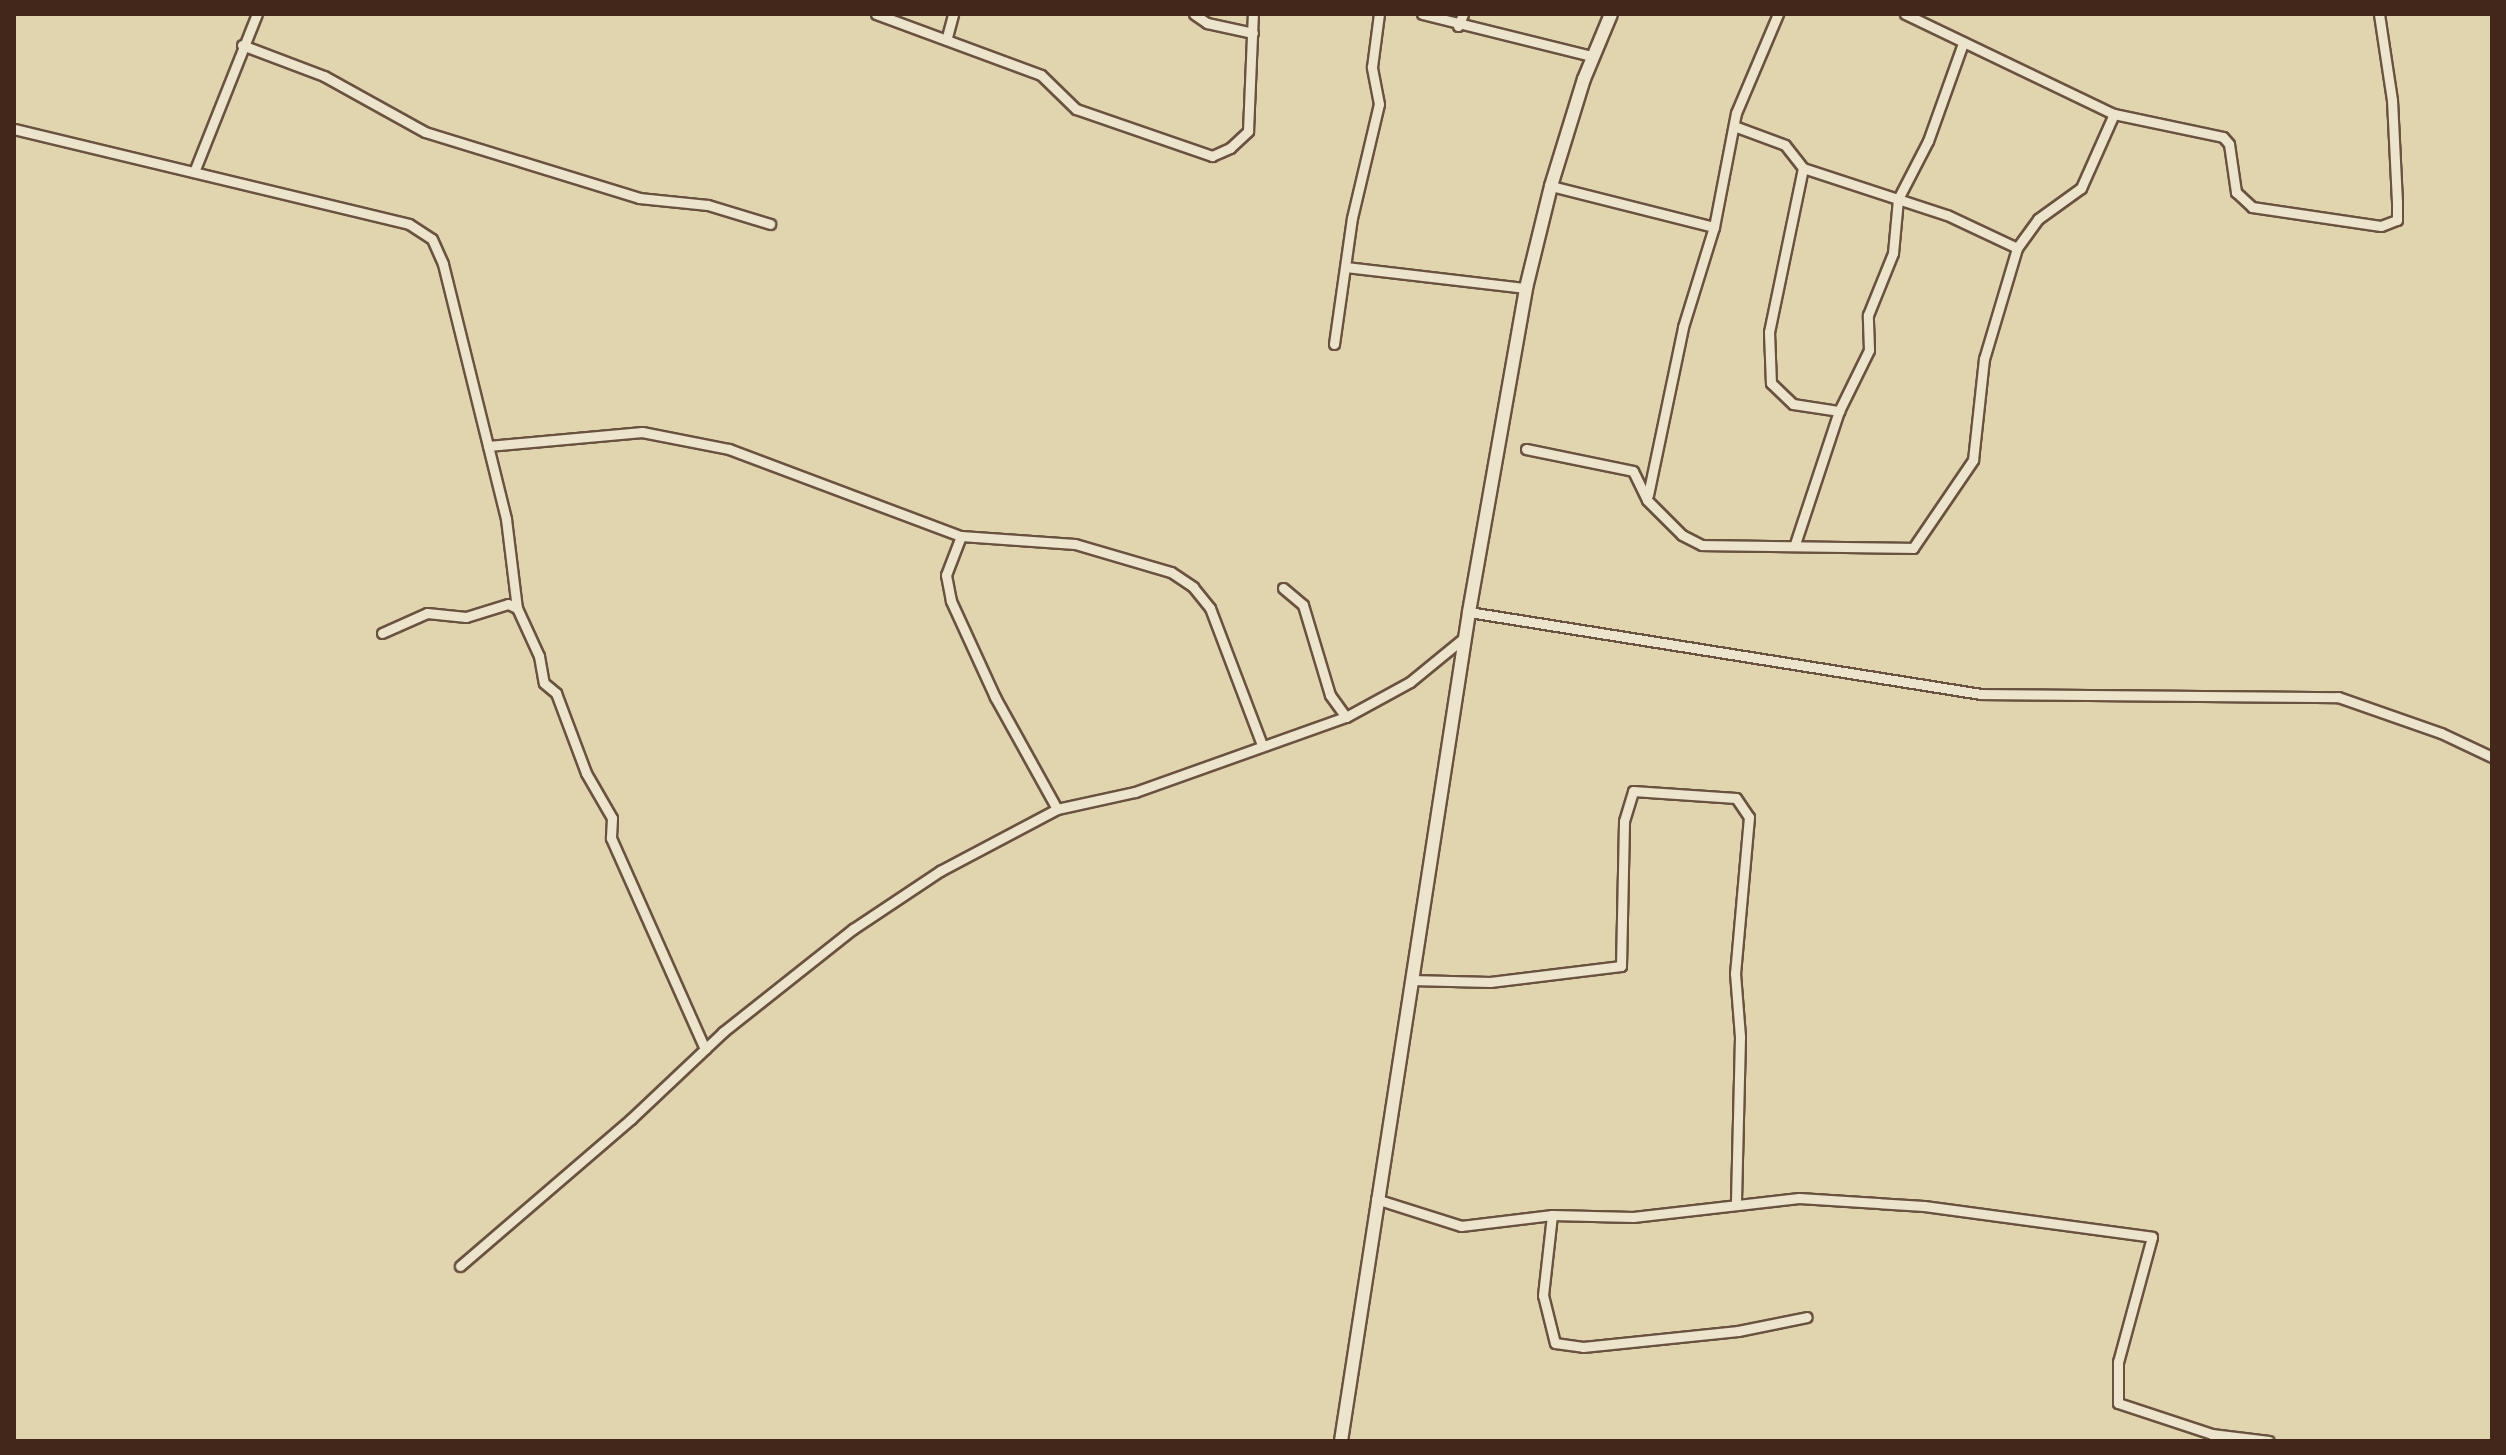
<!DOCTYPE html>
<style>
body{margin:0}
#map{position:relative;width:2506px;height:1455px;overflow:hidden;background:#e1d5af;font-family:Alegreya,serif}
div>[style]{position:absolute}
.roads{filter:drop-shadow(2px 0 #6a5240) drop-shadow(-2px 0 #6a5240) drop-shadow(0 2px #6a5240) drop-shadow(0 -2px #6a5240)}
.minor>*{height:9px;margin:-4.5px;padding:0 4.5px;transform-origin:4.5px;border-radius:4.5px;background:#ece4cb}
.secondary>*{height:12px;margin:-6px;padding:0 6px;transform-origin:6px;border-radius:6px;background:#ece4cb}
span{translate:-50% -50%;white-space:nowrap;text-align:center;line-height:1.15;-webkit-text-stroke:6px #ece4cb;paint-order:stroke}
.frame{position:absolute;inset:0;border:16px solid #43271b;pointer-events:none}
</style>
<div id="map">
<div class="roads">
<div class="minor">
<i style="left:876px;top:14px;width:176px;rotate:20.3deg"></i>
<i style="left:1041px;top:75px;width:49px;rotate:44.2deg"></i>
<i style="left:1076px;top:109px;width:144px;rotate:19.1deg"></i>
<i style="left:1212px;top:156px;width:20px;rotate:-24deg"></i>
<i style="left:1230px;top:148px;width:25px;rotate:-43deg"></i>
<i style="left:1248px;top:131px;width:117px;rotate:-87.6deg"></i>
<i style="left:1194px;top:14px;width:16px;rotate:35deg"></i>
<i style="left:1207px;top:23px;width:47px;rotate:12.3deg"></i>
<i style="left:1422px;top:14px;width:175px;rotate:13.9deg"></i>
<i style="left:1905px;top:14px;width:232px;rotate:25.6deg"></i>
<i style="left:2114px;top:114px;width:111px;rotate:11.9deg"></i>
<i style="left:2223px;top:137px;width:9px;rotate:49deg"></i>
<i style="left:2229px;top:144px;width:49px;rotate:81.7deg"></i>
<i style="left:2236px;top:192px;width:22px;rotate:43deg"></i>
<i style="left:2252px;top:207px;width:130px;rotate:8.4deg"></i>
<i style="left:2381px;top:226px;width:17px;rotate:-21deg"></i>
<i style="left:2397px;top:220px;width:18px;rotate:-90deg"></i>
<i style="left:2397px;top:202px;width:102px;rotate:-92.8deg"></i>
<i style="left:2392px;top:100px;width:87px;rotate:-98.6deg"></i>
<i style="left:1458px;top:26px;width:13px;rotate:-67deg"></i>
<i style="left:947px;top:37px;width:24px;rotate:-75deg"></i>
<i style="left:242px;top:45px;width:88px;rotate:20.7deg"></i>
<i style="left:324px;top:76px;width:115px;rotate:29deg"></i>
<i style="left:425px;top:132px;width:224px;rotate:17.1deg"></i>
<i style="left:639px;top:198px;width:69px;rotate:5.8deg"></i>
<i style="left:708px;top:205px;width:65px;rotate:17deg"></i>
<i style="left:1734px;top:126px;width:54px;rotate:20.4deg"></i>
<i style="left:1785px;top:145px;width:29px;rotate:52deg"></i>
<i style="left:1803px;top:168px;width:167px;rotate:101.7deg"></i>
<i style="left:1769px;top:332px;width:51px;rotate:87.8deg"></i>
<i style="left:1771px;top:383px;width:30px;rotate:44deg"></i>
<i style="left:1793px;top:404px;width:47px;rotate:8.7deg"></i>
<i style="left:14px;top:129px;width:406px;rotate:13.5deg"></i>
<i style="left:409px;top:224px;width:27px;rotate:33deg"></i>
<i style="left:432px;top:239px;width:27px;rotate:66deg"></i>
<i style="left:443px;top:264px;width:263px;rotate:76.1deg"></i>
<i style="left:506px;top:519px;width:90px;rotate:83deg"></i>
<i style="left:1803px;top:168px;width:151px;rotate:18.1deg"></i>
<i style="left:1947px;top:215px;width:77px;rotate:25.2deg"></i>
<i style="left:194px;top:172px;width:170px;rotate:-68.3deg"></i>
<i style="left:1551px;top:186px;width:168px;rotate:14.1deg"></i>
<i style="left:1346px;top:267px;width:181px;rotate:6.7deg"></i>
<i style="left:1334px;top:344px;width:127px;rotate:-81.9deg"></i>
<i style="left:1352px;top:218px;width:117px;rotate:-76.7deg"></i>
<i style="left:1379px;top:104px;width:38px;rotate:-101deg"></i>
<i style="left:1372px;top:67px;width:53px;rotate:-82.5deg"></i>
<i style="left:488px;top:446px;width:155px;rotate:-5.2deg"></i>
<i style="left:642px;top:432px;width:89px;rotate:11.1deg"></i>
<i style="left:729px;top:449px;width:248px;rotate:20.6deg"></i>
<i style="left:961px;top:536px;width:114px;rotate:4deg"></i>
<i style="left:1075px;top:544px;width:100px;rotate:16.3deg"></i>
<i style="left:1171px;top:572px;width:27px;rotate:34deg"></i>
<i style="left:1193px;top:587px;width:27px;rotate:51deg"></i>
<i style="left:1210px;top:608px;width:147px;rotate:69.2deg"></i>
<i style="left:1526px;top:449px;width:109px;rotate:11.6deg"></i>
<i style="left:1633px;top:471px;width:32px;rotate:64deg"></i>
<i style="left:1647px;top:500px;width:49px;rotate:45deg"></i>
<i style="left:1682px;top:535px;width:22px;rotate:27deg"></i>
<i style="left:1702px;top:545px;width:211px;rotate:0.8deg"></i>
<i style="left:1913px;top:548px;width:107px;rotate:-55.7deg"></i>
<i style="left:1973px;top:460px;width:102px;rotate:-83.8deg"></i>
<i style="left:1984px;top:359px;width:116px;rotate:-73.4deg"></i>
<i style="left:2017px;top:248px;width:36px;rotate:-54deg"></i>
<i style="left:2038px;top:219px;width:53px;rotate:-35.8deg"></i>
<i style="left:2081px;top:188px;width:81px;rotate:-66deg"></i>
<i style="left:1648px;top:495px;width:172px;rotate:-78.2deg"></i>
<i style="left:1683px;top:327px;width:105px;rotate:-72.8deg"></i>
<i style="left:1714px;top:227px;width:116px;rotate:-79.1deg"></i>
<i style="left:1736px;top:113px;width:108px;rotate:-67deg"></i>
<i style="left:961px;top:536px;width:42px;rotate:111deg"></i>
<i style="left:946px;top:575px;width:26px;rotate:79deg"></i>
<i style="left:951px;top:601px;width:106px;rotate:65.4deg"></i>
<i style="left:995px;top:697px;width:128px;rotate:61deg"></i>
<i style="left:1795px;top:544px;width:140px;rotate:-71.7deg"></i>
<i style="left:1839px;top:411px;width:68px;rotate:-63.8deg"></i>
<i style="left:1869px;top:350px;width:35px;rotate:-92deg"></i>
<i style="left:1868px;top:315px;width:67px;rotate:-68deg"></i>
<i style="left:1893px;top:253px;width:54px;rotate:-84.7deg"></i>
<i style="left:1898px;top:199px;width:65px;rotate:-62.7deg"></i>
<i style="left:1928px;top:141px;width:104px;rotate:-70.3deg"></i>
<i style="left:1283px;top:588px;width:26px;rotate:40deg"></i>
<i style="left:1303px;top:605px;width:94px;rotate:73.3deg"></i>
<i style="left:1330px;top:695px;width:27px;rotate:54deg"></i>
<i style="left:1469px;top:612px;width:519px;rotate:9.1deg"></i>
<i style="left:1981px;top:694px;width:357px;rotate:0.5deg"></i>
<i style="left:2338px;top:697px;width:109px;rotate:19.3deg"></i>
<i style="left:2441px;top:733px;width:56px;rotate:25.2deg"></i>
<i style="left:382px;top:633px;width:49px;rotate:-24deg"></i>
<i style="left:427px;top:613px;width:39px;rotate:6deg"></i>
<i style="left:466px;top:617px;width:44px;rotate:-17.2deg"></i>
<i style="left:508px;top:604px;width:10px;rotate:24deg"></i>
<i style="left:517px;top:608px;width:53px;rotate:65.4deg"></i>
<i style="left:539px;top:656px;width:27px;rotate:80deg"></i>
<i style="left:544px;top:683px;width:16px;rotate:40deg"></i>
<i style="left:556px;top:693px;width:85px;rotate:69.4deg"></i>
<i style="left:586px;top:773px;width:52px;rotate:60deg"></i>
<i style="left:612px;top:818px;width:20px;rotate:93deg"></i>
<i style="left:611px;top:838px;width:231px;rotate:66deg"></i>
<i style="left:1411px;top:980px;width:79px;rotate:1.5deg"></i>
<i style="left:1490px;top:982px;width:132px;rotate:-7deg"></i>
<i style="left:1621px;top:966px;width:145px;rotate:-88.8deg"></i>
<i style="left:1624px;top:821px;width:31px;rotate:-73deg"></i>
<i style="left:1633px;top:791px;width:103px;rotate:3.9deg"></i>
<i style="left:1736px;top:798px;width:23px;rotate:56deg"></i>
<i style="left:1749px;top:817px;width:157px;rotate:95.1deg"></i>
<i style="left:1735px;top:973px;width:64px;rotate:85.5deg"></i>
<i style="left:1740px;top:1037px;width:168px;rotate:91.4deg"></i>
<i style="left:1376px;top:1199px;width:89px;rotate:17.6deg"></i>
<i style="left:1461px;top:1226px;width:92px;rotate:-6.9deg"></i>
<i style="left:1552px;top:1215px;width:81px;rotate:1.4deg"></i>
<i style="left:1633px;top:1217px;width:167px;rotate:-6.5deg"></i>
<i style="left:1799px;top:1198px;width:125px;rotate:3.7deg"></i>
<i style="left:1924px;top:1206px;width:230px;rotate:7.7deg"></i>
<i style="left:2152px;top:1237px;width:130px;rotate:105.2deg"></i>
<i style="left:2118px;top:1362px;width:41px;rotate:90deg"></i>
<i style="left:2118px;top:1403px;width:99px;rotate:18.3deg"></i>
<i style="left:2212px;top:1434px;width:57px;rotate:7deg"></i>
<i style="left:1552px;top:1215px;width:81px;rotate:96.4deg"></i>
<i style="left:1543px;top:1295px;width:49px;rotate:76deg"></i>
<i style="left:1555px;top:1343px;width:28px;rotate:8deg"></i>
<i style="left:1583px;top:1347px;width:156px;rotate:-5.9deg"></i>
<i style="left:1738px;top:1331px;width:70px;rotate:-11.5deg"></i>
<i style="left:460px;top:1266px;width:225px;rotate:-40.7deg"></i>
<i style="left:631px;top:1119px;width:127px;rotate:-43.4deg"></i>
<i style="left:723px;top:1032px;width:166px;rotate:-38.4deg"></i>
<i style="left:853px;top:929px;width:105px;rotate:-33.7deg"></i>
<i style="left:940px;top:871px;width:132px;rotate:-27.9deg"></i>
<i style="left:1057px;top:809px;width:80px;rotate:-12.3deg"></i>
<i style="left:1135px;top:792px;width:224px;rotate:-19.6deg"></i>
<i style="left:1346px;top:717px;width:73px;rotate:-28.7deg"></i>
<i style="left:1410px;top:682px;width:71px;rotate:-39.3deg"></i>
</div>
<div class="secondary">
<i style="left:1341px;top:1441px;width:839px;rotate:-81.22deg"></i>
<i style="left:1469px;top:612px;width:329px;rotate:-80deg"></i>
<i style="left:1526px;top:288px;width:105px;rotate:-76.2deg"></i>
<i style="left:1551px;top:186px;width:112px;rotate:-72.9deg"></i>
<i style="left:1584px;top:79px;width:70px;rotate:-67.4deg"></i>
</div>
</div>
<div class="frame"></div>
</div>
